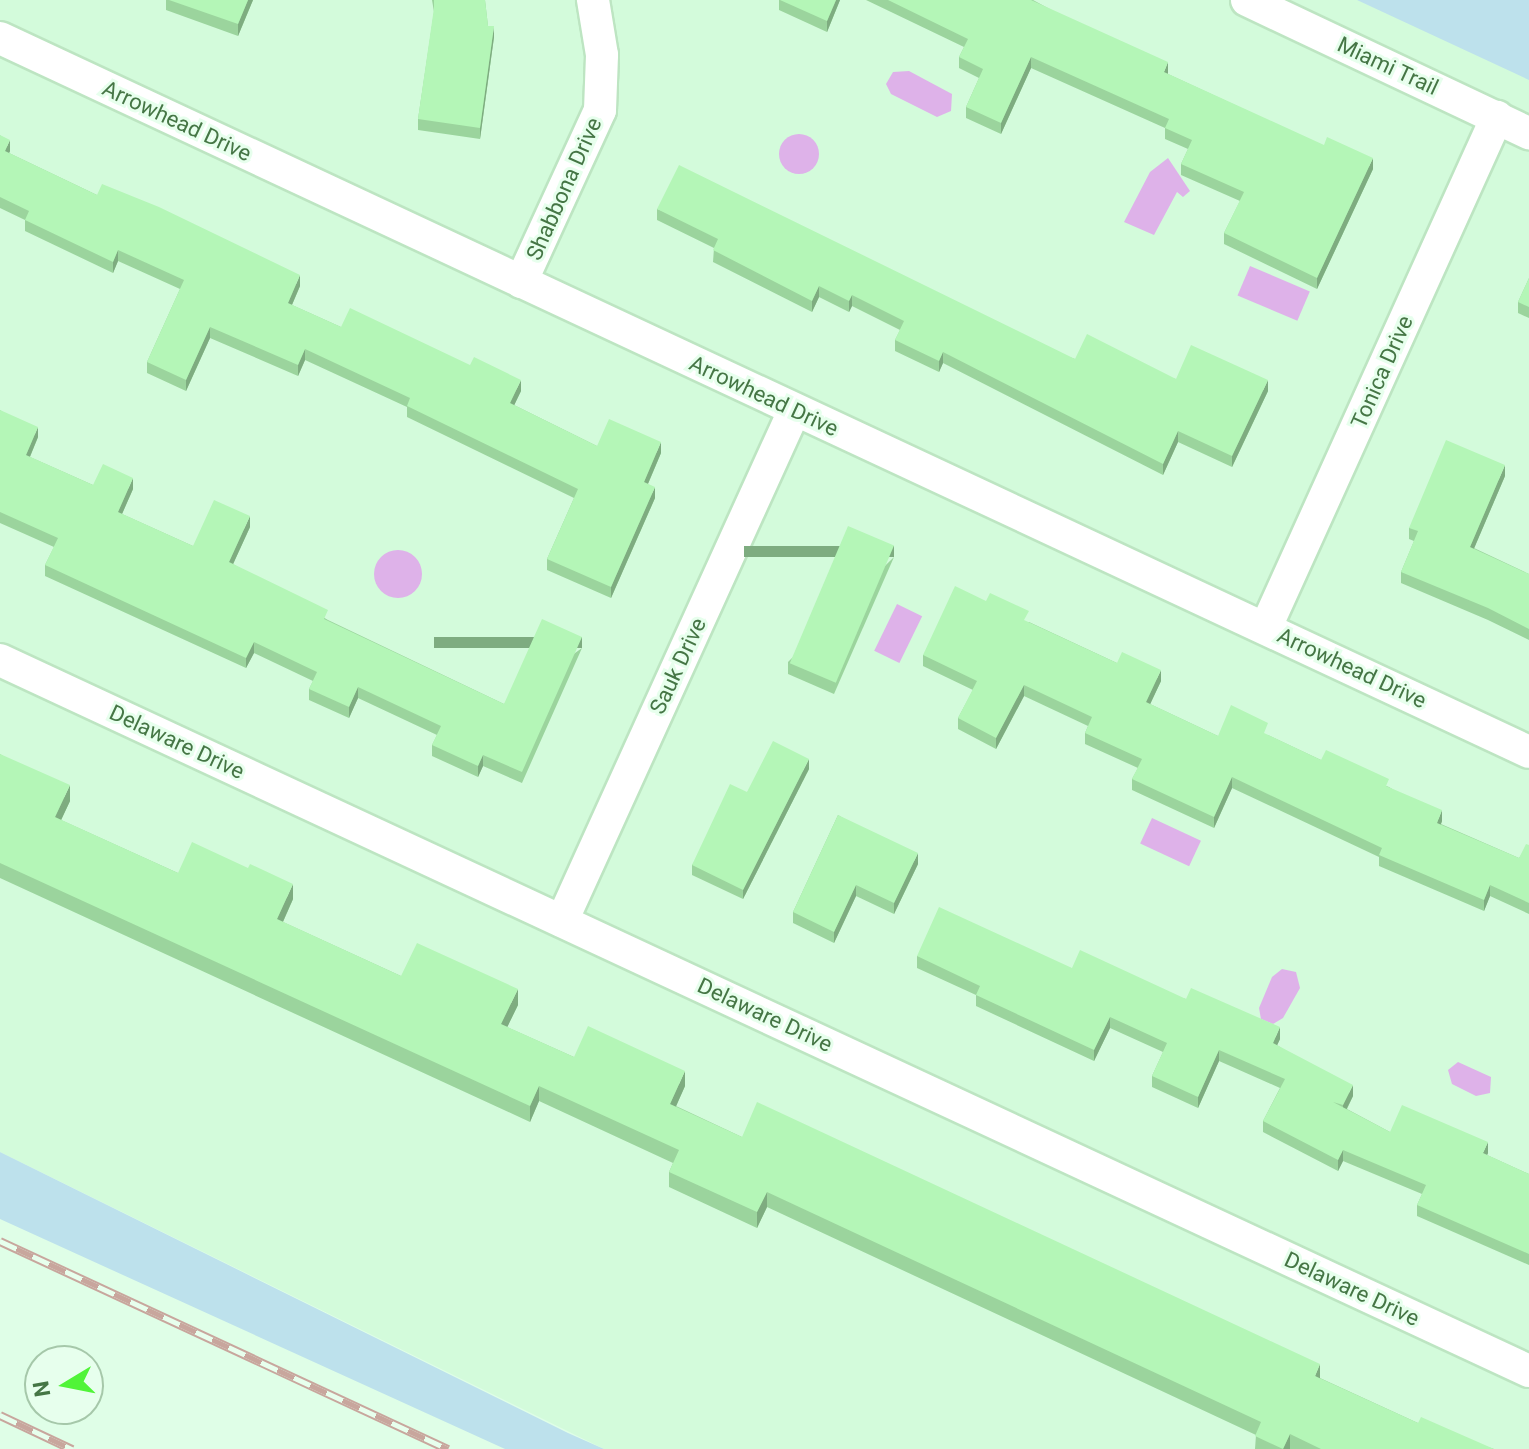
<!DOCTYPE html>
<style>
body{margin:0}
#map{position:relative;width:1529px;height:1449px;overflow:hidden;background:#dffee7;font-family:Roboto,sans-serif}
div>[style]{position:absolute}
.residential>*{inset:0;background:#d3fbdb}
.green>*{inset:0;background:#bde1ec}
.water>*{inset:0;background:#deb2e9;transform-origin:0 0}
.round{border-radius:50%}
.roads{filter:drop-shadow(2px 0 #bde5c2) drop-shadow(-2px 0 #bde5c2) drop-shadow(0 2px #bde5c2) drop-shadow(0 -2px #bde5c2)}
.street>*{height:32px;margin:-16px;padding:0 16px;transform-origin:16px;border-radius:16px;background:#fff}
.rail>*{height:9px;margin-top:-4.5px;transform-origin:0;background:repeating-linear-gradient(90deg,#e7ffed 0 18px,#c8a69d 0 36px);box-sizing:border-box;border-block:2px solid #c8a69d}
.wall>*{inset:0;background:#9bd49d}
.shaded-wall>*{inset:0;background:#7eac80;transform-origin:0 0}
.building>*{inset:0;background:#b4f6b7;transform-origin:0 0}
span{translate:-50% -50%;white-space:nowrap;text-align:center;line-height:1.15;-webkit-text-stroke:6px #e7ffed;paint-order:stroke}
.street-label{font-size:22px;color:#457645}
.north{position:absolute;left:24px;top:1345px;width:80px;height:80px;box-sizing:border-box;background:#e7ffed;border:2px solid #a6c8aa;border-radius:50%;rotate:260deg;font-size:22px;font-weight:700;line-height:32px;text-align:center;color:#457645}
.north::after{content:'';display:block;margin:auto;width:28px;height:36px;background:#50f438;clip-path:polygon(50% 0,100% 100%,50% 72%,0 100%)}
</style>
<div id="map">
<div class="residential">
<i style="clip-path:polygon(0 0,1529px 0,1529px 1449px,604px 1449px,0 1152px)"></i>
</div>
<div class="green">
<i style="clip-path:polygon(1357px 0,1529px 0,1529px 80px)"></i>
<i style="clip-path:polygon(0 1152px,568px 1433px,604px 1449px,505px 1449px,0 1219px)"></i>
</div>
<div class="water">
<i style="clip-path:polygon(909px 71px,952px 94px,951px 111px,937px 117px,891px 94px,886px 84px,893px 72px)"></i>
<i class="round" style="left:779px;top:134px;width:40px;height:40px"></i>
<i style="clip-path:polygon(1168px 158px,1190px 191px,1183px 197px,1177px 192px,1154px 235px,1124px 222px,1150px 172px)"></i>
<i style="left:1250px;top:266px;width:65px;height:32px;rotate:23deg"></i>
<i class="round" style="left:374px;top:550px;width:48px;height:48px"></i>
<i style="left:897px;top:604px;width:28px;height:52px;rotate:26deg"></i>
<i style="left:1152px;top:818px;width:54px;height:28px;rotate:25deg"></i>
<i style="clip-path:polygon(1282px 969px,1296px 972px,1300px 988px,1283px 1018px,1273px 1024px,1261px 1019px,1259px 1008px,1272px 977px)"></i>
<i style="clip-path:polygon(1458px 1062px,1491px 1077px,1490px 1093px,1476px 1096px,1452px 1084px,1448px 1070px)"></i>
</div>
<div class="roads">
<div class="street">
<i style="left:1247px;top:0;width:312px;rotate:25.3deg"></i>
<i style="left:0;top:38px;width:1687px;rotate:25.03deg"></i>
<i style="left:521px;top:282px;width:189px;rotate:-65.3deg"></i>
<i style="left:600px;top:110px;width:55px;rotate:-87.9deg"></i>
<i style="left:602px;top:55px;width:56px;rotate:-99.3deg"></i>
<i style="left:1266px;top:627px;width:560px;rotate:-65.63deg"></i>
<i style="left:0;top:660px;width:1686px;rotate:24.94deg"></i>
<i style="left:562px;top:921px;width:560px;rotate:-65.54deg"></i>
</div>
</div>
<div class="rail">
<i style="left:0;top:1241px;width:494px;rotate:24.9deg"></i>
<i style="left:0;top:1415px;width:80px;rotate:25.3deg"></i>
</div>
<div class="wall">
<i style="clip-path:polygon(166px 0,253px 0,238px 36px,166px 10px)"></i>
<i style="clip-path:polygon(432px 0,485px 0,488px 26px,494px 37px,480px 139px,418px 130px,418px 119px,434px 12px)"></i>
<i style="clip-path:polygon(779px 0,840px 0,827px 32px,779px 10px)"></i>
<i style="clip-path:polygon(866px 0,1033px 0,1168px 73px,1168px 74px,1373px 169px,1317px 289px,1224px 244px,1224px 233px,1240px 201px,1181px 175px,1181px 164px,1188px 149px,1165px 139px,1165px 128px,1031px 68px,1001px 134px,966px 118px,966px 107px,979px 78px,959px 68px,959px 57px,964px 47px)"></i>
<i style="clip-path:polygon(0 135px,10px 151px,9px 153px,97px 195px,300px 286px,292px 305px,341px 327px,521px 391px,514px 405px,597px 446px,661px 453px,648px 484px,655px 498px,611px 598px,547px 570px,547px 559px,574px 498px,407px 417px,407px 407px,305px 360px,298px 376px,210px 338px,186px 391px,147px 373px,147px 362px,180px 289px,118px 261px,113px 273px,25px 231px,25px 220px,0 208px)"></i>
<i style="clip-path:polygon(657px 209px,1075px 359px,1176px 379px,1268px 391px,1232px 467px,1178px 442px,1163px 475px,943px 363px,939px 372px,895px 351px,895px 340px,900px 330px,852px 306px,849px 312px,819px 297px,812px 312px,713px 262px,714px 248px,657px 220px)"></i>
<i style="clip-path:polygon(1529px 278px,1529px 318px,1518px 313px,1518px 302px)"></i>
<i style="clip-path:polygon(0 410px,38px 437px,30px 457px,93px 485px,133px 489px,122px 514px,193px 546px,250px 527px,233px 564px,328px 620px,504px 704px,582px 648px,522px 783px,483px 766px,478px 777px,432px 756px,432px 745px,437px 735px,358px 698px,349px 718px,309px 700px,309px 689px,313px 681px,254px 653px,246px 668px,45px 576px,45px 565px,54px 547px,0 523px)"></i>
<i style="clip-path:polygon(1505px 476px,1474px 548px,1529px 574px,1529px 640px,1488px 620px,1401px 583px,1401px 572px,1414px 541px,1409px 539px,1409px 528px)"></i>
<i style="clip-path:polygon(894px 557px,834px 694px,788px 674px,788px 662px)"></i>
<i style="clip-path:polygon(1029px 622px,1117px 663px,1161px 681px,1150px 704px,1218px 736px,1268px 735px,1321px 760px,1389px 787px,1442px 821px,1441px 824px,1519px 858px,1529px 845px,1529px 914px,1490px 896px,1484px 911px,1379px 866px,1379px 857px,1232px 788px,1214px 828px,1132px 790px,1132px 779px,1138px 768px,1085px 744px,1085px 733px,1088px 726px,1024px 696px,996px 749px,958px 729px,958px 718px,973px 690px,923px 666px,923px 655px)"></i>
<i style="clip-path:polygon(0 754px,70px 801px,61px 820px,178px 873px,293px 899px,283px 922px,401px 976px,518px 1005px,507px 1027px,574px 1057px,685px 1086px,676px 1106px,742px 1137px,1320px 1378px,1418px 1423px,1494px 1449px,1255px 1449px,1256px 1435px,767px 1207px,757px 1228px,669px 1187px,669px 1172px,673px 1163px,539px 1101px,530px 1122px,0 878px)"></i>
<i style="clip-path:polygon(809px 769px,743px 899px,692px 875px,692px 865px,747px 792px)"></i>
<i style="clip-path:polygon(838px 815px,918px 864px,894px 914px,856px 896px,834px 943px,793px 923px,793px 912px)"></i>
<i style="clip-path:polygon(917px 956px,1072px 968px,1186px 999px,1280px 1039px,1277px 1045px,1353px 1096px,1347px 1109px,1390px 1132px,1488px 1153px,1487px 1155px,1529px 1174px,1529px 1265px,1417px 1216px,1417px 1205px,1422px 1194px,1343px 1161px,1338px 1171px,1263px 1132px,1263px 1121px,1280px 1088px,1219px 1061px,1198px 1108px,1152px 1087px,1152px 1076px,1163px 1052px,1110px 1028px,1094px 1061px,976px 1006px,976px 995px,917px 968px)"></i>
</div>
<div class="shaded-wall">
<i style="clip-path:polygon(248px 0,253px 0,238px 36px,238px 24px)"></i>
<i style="clip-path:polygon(836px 0,840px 0,827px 32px,827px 21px)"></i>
<i style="clip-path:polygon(494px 26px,494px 37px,480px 139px,480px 128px)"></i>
<i style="clip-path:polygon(1031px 57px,1031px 68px,1001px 134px,1001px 123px)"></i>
<i style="clip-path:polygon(1168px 62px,1168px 73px,1164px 83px,1164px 72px)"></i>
<i style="clip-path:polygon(10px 140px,10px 151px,5px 162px,5px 151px)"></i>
<i style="clip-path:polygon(1373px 158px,1373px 169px,1317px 289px,1317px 278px)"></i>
<i style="clip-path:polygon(118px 250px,118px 261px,113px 273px,113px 262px)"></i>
<i style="clip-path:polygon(300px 275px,300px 286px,288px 314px,288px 303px)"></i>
<i style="clip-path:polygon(819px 286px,819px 297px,812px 312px,812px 301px)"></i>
<i style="clip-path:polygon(852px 295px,852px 306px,849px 312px,849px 301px)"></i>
<i style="clip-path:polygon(210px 327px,210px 338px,186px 391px,186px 380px)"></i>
<i style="clip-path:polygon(305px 349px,305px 360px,298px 376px,298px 365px)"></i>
<i style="clip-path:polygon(943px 352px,943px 363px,939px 372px,939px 361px)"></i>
<i style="clip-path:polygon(521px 380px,521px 391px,510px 414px,510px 403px)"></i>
<i style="clip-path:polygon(1268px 380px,1268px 391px,1232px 467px,1232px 456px)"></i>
<i style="clip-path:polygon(38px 427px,38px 437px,26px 466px,26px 455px)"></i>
<i style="clip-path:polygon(1178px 431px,1178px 442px,1163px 475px,1163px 464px)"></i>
<i style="clip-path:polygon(661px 442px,661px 453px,644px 493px,644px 482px)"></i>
<i style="clip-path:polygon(1505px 465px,1505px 476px,1470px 558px,1470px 547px)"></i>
<i style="clip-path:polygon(133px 478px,133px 489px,118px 523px,118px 512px)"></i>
<i style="clip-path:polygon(655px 487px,655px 498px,611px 598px,611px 587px)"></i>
<i style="clip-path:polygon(250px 516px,250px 527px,229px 573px,229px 562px)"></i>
<i style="left:894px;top:546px;width:11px;height:150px;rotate:90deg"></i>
<i style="left:582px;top:637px;width:11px;height:148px;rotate:90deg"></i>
<i style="clip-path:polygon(254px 642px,254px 653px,246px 668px,246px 658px)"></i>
<i style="clip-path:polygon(1161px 670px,1161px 681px,1146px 713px,1146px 702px)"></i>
<i style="clip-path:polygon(1024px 685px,1024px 696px,996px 749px,996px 738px)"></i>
<i style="clip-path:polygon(358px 687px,358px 698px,349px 718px,349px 707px)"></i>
<i style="clip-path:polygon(483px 755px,483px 766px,478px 777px,478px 766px)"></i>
<i style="clip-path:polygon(809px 759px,809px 769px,743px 899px,743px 890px)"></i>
<i style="clip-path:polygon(1232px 777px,1232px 788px,1214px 828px,1214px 817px)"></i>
<i style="clip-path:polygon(70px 785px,70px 801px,55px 833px,55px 817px)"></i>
<i style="clip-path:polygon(1442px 810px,1442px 821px,1437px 834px,1437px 823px)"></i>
<i style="clip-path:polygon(918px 853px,918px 864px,894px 914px,894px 903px)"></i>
<i style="clip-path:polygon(293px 884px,293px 899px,277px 935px,277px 919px)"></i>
<i style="clip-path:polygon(856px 885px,856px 896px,834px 943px,834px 932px)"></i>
<i style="clip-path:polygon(1490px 885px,1490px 896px,1484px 911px,1484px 900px)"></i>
<i style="clip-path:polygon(518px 989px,518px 1005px,501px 1040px,501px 1024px)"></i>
<i style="clip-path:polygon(1110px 1017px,1110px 1028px,1094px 1061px,1094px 1050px)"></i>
<i style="clip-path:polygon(1280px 1027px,1280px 1039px,1273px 1054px,1273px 1043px)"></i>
<i style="clip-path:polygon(1219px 1050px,1219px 1061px,1198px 1108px,1198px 1097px)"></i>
<i style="clip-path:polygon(685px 1071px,685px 1086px,670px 1120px,670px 1104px)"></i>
<i style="clip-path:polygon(1353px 1085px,1353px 1096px,1343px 1116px,1343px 1105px)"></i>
<i style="clip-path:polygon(539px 1086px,539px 1101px,530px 1122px,530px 1106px)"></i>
<i style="clip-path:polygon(1488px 1142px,1488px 1153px,1483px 1164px,1483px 1153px)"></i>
<i style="clip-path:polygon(1343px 1150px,1343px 1161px,1338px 1171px,1338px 1160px)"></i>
<i style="clip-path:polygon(767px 1192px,767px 1207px,757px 1228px,757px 1212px)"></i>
<i style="clip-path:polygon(1320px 1364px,1320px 1380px,1315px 1376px)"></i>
<i style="clip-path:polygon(1290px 1434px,1290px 1449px,1283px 1449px)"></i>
</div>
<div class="building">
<i style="clip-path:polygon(169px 0,248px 0,238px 24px)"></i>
<i style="clip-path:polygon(434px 0,485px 0,488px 26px,494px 26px,480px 128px,418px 119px,434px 8px)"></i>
<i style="clip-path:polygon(780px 0,836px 0,827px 21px)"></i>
<i style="clip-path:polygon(888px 0,1031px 0,1168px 62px,1164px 72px,1324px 145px,1327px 137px,1373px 158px,1317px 278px,1224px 233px,1244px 192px,1181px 164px,1192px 140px,1165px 128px,1169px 119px,1031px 57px,1001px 123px,966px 107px,983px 69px,959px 57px,968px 39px)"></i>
<i style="clip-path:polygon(0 135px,10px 140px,5px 151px,97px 195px,102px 184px,159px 207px,300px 275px,288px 303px,341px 327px,350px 308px,470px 365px,474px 357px,521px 380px,510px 403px,597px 446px,609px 419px,661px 442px,644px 482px,655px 487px,611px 587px,547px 559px,578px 489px,407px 406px,410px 398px,305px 349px,298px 365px,210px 327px,186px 380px,147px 362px,184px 280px,118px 250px,113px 262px,25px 220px,29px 211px,0 197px)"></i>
<i style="clip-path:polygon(679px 165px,1075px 359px,1087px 334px,1176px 379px,1191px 345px,1268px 380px,1232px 456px,1178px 431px,1163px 464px,943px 352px,939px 361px,895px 340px,904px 321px,852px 295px,849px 301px,819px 286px,812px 301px,713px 250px,718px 239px,657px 209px)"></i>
<i style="clip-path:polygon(1529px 278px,1529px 307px,1518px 302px)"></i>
<i style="clip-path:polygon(0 410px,38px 427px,26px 455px,93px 485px,103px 464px,133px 478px,118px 512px,193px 546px,214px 500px,250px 516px,229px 562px,328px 610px,324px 619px,504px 704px,542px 619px,582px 637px,522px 772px,483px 755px,478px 766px,432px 745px,441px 726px,358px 687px,349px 707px,309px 689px,317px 672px,254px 642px,246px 658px,45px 565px,58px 538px,0 512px)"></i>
<i style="clip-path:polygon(1446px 440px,1505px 465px,1470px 547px,1529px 574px,1529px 629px,1488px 608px,1401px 572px,1418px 531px,1409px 528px)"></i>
<i style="left:848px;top:526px;width:50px;height:149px;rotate:23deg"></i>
<i style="clip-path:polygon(955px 586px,986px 601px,990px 593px,1029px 611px,1024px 620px,1117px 663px,1122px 652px,1161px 670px,1146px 702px,1218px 736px,1231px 705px,1268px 723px,1264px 733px,1321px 760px,1326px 750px,1389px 779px,1386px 786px,1442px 810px,1437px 823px,1519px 858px,1526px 844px,1529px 845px,1529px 903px,1490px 885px,1484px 900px,1379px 855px,1382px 848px,1232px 777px,1214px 817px,1132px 779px,1142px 759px,1085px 733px,1092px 717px,1024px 685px,996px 738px,958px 718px,977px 681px,923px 655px)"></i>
<i style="clip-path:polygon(773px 741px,809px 759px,743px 890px,692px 865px,730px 784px,747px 792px)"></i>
<i style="clip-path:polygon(0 754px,70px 785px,55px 817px,178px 873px,192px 842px,248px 868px,250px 864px,293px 884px,277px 919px,401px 976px,417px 943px,518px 989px,501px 1024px,574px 1057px,588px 1026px,685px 1071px,670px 1104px,742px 1137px,757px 1102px,1320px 1364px,1315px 1376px,1418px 1423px,1421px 1417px,1494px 1449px,1321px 1449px,1290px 1434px,1283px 1449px,1255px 1436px,1261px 1422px,767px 1192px,757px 1212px,669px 1172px,679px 1150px,539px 1086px,530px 1106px,0 863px)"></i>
<i style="clip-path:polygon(838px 815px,918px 853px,894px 903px,856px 885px,834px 932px,793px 912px)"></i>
<i style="clip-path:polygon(939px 907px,1072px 968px,1080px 950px,1186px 999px,1191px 988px,1280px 1027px,1273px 1043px,1353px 1085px,1343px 1105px,1333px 1102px,1390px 1132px,1402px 1105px,1488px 1142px,1483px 1153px,1529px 1174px,1529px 1254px,1417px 1205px,1426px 1185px,1343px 1150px,1338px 1160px,1263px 1121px,1285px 1079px,1219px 1050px,1198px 1097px,1152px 1076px,1167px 1043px,1110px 1017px,1094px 1050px,976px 995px,980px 986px,917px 956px)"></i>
</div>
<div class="street-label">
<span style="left:1388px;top:66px;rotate:25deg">Miami Trail</span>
<span style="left:177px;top:121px;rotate:25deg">Arrowhead Drive</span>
<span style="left:564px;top:189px;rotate:-66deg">Shabbona Drive</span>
<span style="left:1382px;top:372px;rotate:-66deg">Tonica Drive</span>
<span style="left:764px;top:396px;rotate:25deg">Arrowhead Drive</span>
<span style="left:678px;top:666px;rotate:-65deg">Sauk Drive</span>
<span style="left:1352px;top:668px;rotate:25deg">Arrowhead Drive</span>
<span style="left:177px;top:742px;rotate:25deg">Delaware Drive</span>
<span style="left:765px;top:1015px;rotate:25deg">Delaware Drive</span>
<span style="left:1352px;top:1289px;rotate:25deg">Delaware Drive</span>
</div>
<div class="north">N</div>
</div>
